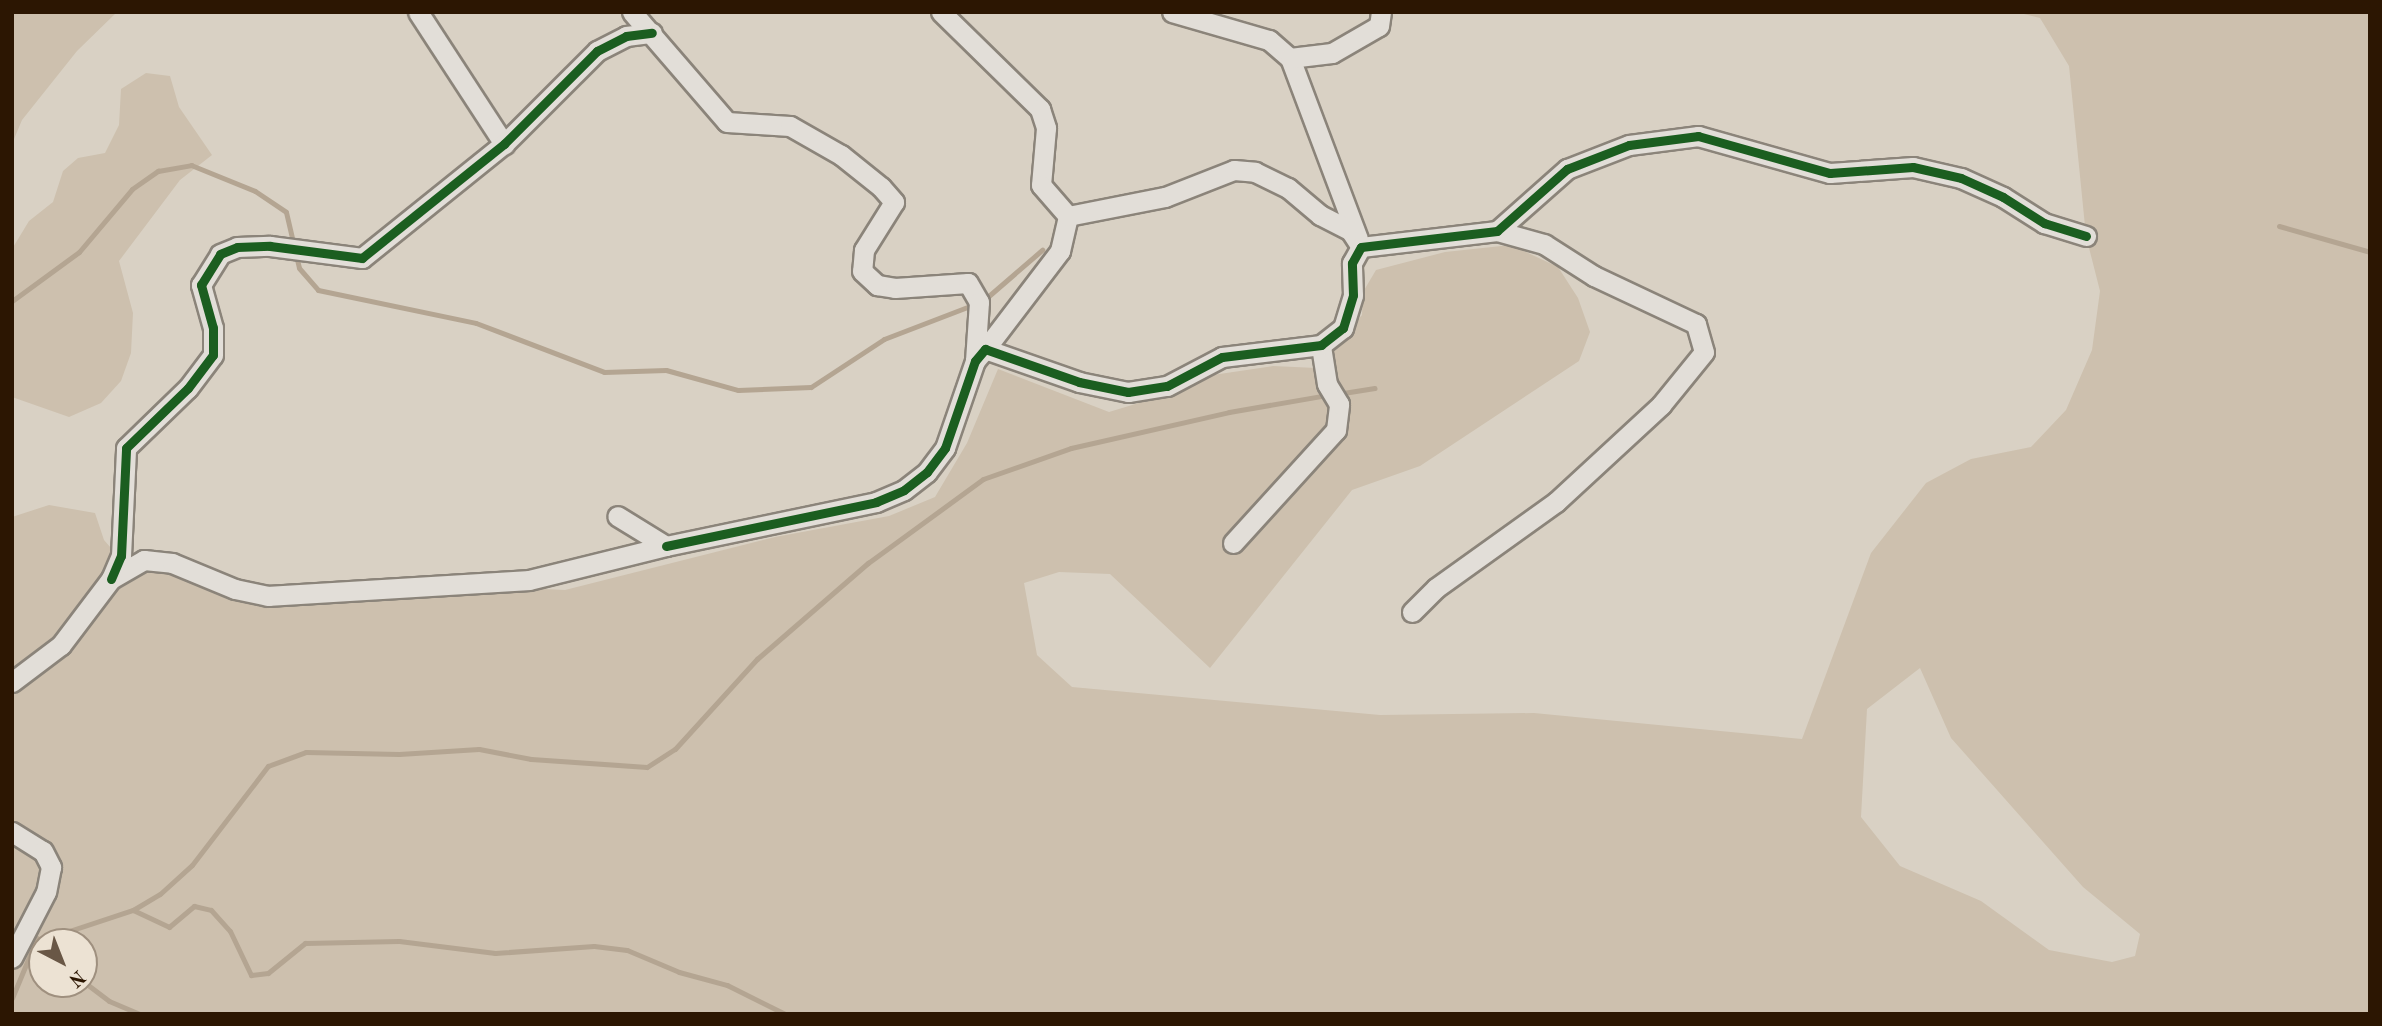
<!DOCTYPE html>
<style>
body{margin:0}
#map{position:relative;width:2382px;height:1026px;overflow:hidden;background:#d9d1c4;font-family:"Old Standard TT",serif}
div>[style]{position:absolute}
.green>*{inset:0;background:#cdc0ae}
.stream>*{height:5px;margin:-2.5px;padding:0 2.5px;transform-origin:2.5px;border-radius:2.5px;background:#b4a592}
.roads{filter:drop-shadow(2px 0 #8b847a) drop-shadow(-2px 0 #8b847a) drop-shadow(0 2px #8b847a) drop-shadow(0 -2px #8b847a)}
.minor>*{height:19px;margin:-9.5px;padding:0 9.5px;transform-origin:9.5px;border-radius:9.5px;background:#e2ded8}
.cycleway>*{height:9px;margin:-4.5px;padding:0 4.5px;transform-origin:4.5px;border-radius:4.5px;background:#1b5e20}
span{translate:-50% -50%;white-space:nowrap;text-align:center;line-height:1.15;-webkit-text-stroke:5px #ece2d3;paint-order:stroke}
.frame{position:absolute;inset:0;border:14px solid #2c1602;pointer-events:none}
.north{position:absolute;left:28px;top:928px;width:70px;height:70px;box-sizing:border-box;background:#ece2d3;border:2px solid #9f907f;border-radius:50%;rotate:138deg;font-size:19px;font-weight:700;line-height:28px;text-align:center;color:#2c1602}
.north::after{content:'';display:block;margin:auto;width:24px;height:32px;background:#695746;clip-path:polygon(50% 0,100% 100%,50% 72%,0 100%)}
</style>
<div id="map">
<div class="green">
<i style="clip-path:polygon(12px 12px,117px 12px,77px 51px,22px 120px,12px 144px)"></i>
<i style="clip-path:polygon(evenodd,2016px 12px,2370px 12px,2370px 1014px,12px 1014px,12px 517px,49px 505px,95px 513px,104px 540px,117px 555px,237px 593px,461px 585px,565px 590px,775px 537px,889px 516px,935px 497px,967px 443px,998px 369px,1109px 412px,1185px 389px,1206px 376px,1273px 366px,1316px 368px,1362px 315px,1363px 292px,1376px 270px,1445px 252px,1511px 245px,1558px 267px,1578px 298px,1590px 332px,1579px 361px,1420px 466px,1352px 490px,1210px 668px,1110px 574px,1059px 572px,1024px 583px,1037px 655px,1072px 687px,1380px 715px,1534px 713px,1802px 739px,1871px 553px,1926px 483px,1971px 459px,2031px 447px,2066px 410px,2092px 350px,2100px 291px,2086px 236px,2069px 66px,2040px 18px,2016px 12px,1920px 668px,1951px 738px,2083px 887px,2140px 934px,2135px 956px,2112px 962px,2049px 950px,1981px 901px,1900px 866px,1861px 817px,1867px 709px,1920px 668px,2016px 12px,42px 942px,84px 942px,84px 984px,42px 984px,42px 942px)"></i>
<i style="clip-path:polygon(146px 73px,170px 76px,179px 107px,212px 155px,180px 180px,119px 261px,133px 313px,131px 353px,121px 381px,101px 403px,69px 417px,12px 397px,12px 249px,29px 221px,53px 202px,63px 171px,78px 158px,105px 153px,119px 125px,121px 89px)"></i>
</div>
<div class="stream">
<i style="left:2279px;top:226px;width:95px;rotate:15.9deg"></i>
<i style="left:984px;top:300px;width:77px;rotate:-40.8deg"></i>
<i style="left:12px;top:301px;width:83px;rotate:-36.2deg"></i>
<i style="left:79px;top:252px;width:82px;rotate:-49.9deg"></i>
<i style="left:132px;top:189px;width:32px;rotate:-35deg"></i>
<i style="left:158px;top:171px;width:34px;rotate:-10deg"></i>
<i style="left:191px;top:165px;width:69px;rotate:22.1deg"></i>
<i style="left:255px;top:191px;width:37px;rotate:34deg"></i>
<i style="left:286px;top:212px;width:57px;rotate:76.9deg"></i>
<i style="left:299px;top:268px;width:29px;rotate:49deg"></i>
<i style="left:318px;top:290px;width:161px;rotate:11.8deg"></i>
<i style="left:476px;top:323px;width:137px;rotate:20.9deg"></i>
<i style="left:604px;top:372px;width:62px;rotate:-1.8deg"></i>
<i style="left:666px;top:370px;width:75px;rotate:15.5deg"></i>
<i style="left:738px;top:390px;width:73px;rotate:-2.4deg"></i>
<i style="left:811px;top:387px;width:87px;rotate:-33.3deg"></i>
<i style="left:884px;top:339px;width:97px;rotate:-21deg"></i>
<i style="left:1337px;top:394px;width:38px;rotate:-9deg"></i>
<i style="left:133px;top:910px;width:40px;rotate:25deg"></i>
<i style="left:169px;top:927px;width:33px;rotate:-40deg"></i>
<i style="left:194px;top:906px;width:17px;rotate:13deg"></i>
<i style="left:211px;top:910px;width:28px;rotate:48deg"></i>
<i style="left:230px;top:931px;width:49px;rotate:64.5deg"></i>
<i style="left:251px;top:975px;width:17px;rotate:-7deg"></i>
<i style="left:268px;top:973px;width:48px;rotate:-39deg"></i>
<i style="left:305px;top:943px;width:94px;rotate:-1.2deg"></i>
<i style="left:399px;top:941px;width:97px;rotate:7.1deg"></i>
<i style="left:495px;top:953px;width:99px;rotate:-4deg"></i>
<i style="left:594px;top:946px;width:33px;rotate:7deg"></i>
<i style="left:627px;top:950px;width:56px;rotate:22.9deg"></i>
<i style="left:679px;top:972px;width:50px;rotate:15.2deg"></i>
<i style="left:727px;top:985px;width:65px;rotate:26.6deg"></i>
<i style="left:39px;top:941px;width:99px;rotate:-18.3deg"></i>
<i style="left:133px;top:910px;width:31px;rotate:-31deg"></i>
<i style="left:160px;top:894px;width:43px;rotate:-42.2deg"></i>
<i style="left:192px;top:865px;width:125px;rotate:-52.5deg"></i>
<i style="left:268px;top:766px;width:40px;rotate:-20.2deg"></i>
<i style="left:306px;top:752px;width:93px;rotate:1.2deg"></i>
<i style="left:399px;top:754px;width:80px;rotate:-3.6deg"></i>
<i style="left:479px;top:749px;width:53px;rotate:10.9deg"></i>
<i style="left:531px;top:759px;width:116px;rotate:3.9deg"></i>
<i style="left:647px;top:767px;width:33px;rotate:-33deg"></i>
<i style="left:675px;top:749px;width:122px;rotate:-47.7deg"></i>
<i style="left:757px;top:659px;width:147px;rotate:-40.9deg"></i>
<i style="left:868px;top:563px;width:142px;rotate:-36.1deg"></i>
<i style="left:983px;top:479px;width:93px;rotate:-19.4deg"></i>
<i style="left:1071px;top:448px;width:162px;rotate:-12.8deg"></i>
<i style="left:1229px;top:412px;width:99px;rotate:-9.8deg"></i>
<i style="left:84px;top:982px;width:31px;rotate:37deg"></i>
<i style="left:109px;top:1001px;width:34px;rotate:23deg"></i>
<i style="left:12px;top:998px;width:65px;rotate:-67.4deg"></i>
<i style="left:873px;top:1014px;width:79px"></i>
</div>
<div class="roads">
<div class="minor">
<i style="left:418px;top:12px;width:158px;rotate:56.9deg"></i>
<i style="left:632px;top:12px;width:145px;rotate:49.2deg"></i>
<i style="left:727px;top:122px;width:63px;rotate:3.6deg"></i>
<i style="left:790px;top:126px;width:59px;rotate:29.6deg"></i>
<i style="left:841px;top:155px;width:51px;rotate:38.7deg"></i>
<i style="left:881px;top:187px;width:20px;rotate:49deg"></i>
<i style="left:894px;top:202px;width:57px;rotate:122deg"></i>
<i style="left:864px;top:250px;width:21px;rotate:95deg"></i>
<i style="left:862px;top:271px;width:21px;rotate:43deg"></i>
<i style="left:877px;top:285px;width:18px;rotate:9deg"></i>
<i style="left:895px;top:288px;width:73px;rotate:-3.9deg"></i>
<i style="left:968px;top:283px;width:22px;rotate:60deg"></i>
<i style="left:979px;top:302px;width:59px;rotate:93.9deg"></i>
<i style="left:941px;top:12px;width:139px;rotate:44.4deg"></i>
<i style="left:1040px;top:109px;width:20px;rotate:72deg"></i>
<i style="left:1046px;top:128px;width:57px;rotate:95deg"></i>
<i style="left:1041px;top:185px;width:41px;rotate:48.9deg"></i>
<i style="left:1172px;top:12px;width:101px;rotate:16.1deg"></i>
<i style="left:1269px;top:40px;width:28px;rotate:41deg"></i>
<i style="left:1290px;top:58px;width:193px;rotate:69.4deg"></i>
<i style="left:1290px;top:58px;width:42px;rotate:-6.8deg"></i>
<i style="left:1332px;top:53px;width:54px;rotate:-29.9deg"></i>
<i style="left:1379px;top:26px;width:14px;rotate:-82deg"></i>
<i style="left:983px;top:352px;width:127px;rotate:-52.7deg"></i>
<i style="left:1060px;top:251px;width:36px;rotate:-77deg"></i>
<i style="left:1068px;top:216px;width:99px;rotate:-11.1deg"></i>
<i style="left:1165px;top:197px;width:74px;rotate:-21.4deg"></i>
<i style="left:1234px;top:170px;width:21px;rotate:5deg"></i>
<i style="left:1255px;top:172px;width:37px;rotate:26deg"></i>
<i style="left:1288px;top:188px;width:42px;rotate:40.2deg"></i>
<i style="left:1320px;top:215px;width:34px;rotate:27deg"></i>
<i style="left:1350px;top:230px;width:20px;rotate:57deg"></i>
<i style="left:1233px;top:543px;width:153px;rotate:-47.7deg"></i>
<i style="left:1336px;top:430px;width:26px;rotate:-83deg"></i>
<i style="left:1339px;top:404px;width:23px;rotate:-121deg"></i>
<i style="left:1327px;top:384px;width:39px;rotate:-99deg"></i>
<i style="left:666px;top:546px;width:215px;rotate:-11.8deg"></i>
<i style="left:876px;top:502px;width:30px;rotate:-23deg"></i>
<i style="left:904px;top:490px;width:29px;rotate:-38deg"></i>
<i style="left:927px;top:472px;width:30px;rotate:-53deg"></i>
<i style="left:945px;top:448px;width:92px;rotate:-71deg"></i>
<i style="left:975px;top:361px;width:16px;rotate:-50deg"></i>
<i style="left:985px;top:349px;width:100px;rotate:19.3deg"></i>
<i style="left:1079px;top:382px;width:50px;rotate:11.5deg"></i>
<i style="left:1128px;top:392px;width:39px;rotate:-9deg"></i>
<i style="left:1167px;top:386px;width:62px;rotate:-27.8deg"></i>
<i style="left:1222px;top:357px;width:100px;rotate:-6.9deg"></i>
<i style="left:1321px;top:345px;width:28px;rotate:-38deg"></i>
<i style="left:1343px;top:328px;width:34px;rotate:-73deg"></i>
<i style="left:1353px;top:295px;width:32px;rotate:-92deg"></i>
<i style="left:1352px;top:263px;width:18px;rotate:-61deg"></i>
<i style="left:1361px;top:247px;width:137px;rotate:-6.7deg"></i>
<i style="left:1497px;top:231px;width:94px;rotate:-41.5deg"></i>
<i style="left:1567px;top:169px;width:66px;rotate:-21.2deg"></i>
<i style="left:1629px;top:145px;width:70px;rotate:-7.4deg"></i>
<i style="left:1698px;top:136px;width:137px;rotate:15.7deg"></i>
<i style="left:1830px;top:173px;width:83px;rotate:-4.1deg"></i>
<i style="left:1913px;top:167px;width:49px;rotate:12.9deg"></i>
<i style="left:1961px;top:178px;width:46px;rotate:24.3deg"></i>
<i style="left:2003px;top:197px;width:49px;rotate:32.4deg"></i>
<i style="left:2044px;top:223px;width:44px;rotate:17.2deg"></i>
<i style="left:111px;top:579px;width:25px;rotate:-67deg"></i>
<i style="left:121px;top:556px;width:108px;rotate:-87.3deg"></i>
<i style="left:126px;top:448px;width:86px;rotate:-44.1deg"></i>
<i style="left:188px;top:388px;width:41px;rotate:-52.9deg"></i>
<i style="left:213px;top:355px;width:27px;rotate:-90deg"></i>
<i style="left:213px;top:328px;width:45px;rotate:-105.6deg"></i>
<i style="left:201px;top:285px;width:36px;rotate:-58deg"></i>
<i style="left:220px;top:254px;width:18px;rotate:-22deg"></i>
<i style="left:237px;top:247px;width:33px;rotate:-2deg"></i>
<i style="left:270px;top:246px;width:93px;rotate:7.4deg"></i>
<i style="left:362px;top:258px;width:182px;rotate:-38.8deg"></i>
<i style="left:504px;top:144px;width:132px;rotate:-45deg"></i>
<i style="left:597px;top:51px;width:33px;rotate:-27deg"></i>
<i style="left:626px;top:36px;width:26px;rotate:-7deg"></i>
<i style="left:1412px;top:612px;width:34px;rotate:-45deg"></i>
<i style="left:1436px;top:588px;width:148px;rotate:-35.6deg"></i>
<i style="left:1556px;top:502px;width:143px;rotate:-42.7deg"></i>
<i style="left:1661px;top:405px;width:68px;rotate:-50.9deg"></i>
<i style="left:1704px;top:352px;width:29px;rotate:-106deg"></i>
<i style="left:1696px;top:324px;width:113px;rotate:-154.8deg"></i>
<i style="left:1594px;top:276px;width:59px;rotate:-147.4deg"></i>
<i style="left:1544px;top:244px;width:49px;rotate:-164.5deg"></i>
<i style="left:12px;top:682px;width:61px;rotate:-37.1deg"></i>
<i style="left:61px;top:645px;width:83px;rotate:-52.9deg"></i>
<i style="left:111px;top:579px;width:38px;rotate:-30deg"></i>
<i style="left:144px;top:560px;width:28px;rotate:6deg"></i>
<i style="left:172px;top:563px;width:68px;rotate:22.4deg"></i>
<i style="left:235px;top:589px;width:34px;rotate:12deg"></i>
<i style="left:268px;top:596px;width:261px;rotate:-3.5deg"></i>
<i style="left:529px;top:580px;width:141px;rotate:-13.9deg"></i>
<i style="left:666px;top:546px;width:57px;rotate:-148.5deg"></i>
<i style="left:12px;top:832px;width:36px;rotate:32deg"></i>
<i style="left:43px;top:851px;width:18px;rotate:63deg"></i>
<i style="left:51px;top:867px;width:25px;rotate:101deg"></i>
<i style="left:46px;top:892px;width:74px;rotate:117.3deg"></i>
</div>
</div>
<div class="cycleway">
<i style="left:666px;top:546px;width:215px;rotate:-11.8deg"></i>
<i style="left:876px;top:502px;width:30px;rotate:-23deg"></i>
<i style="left:904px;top:490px;width:29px;rotate:-38deg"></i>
<i style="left:927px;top:472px;width:30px;rotate:-53deg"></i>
<i style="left:945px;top:448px;width:92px;rotate:-71deg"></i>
<i style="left:975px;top:361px;width:16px;rotate:-50deg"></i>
<i style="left:985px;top:349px;width:100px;rotate:19.3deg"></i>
<i style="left:1079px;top:382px;width:50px;rotate:11.5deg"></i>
<i style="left:1128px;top:392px;width:39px;rotate:-9deg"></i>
<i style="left:1167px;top:386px;width:62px;rotate:-27.8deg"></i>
<i style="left:1222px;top:357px;width:100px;rotate:-6.9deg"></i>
<i style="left:1321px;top:345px;width:28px;rotate:-38deg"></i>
<i style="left:1343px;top:328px;width:34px;rotate:-73deg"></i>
<i style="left:1353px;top:295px;width:32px;rotate:-92deg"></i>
<i style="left:1352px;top:263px;width:18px;rotate:-61deg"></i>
<i style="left:1361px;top:247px;width:137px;rotate:-6.7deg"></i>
<i style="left:1497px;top:231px;width:94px;rotate:-41.5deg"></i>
<i style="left:1567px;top:169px;width:66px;rotate:-21.2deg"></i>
<i style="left:1629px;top:145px;width:70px;rotate:-7.4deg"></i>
<i style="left:1698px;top:136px;width:137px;rotate:15.7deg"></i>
<i style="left:1830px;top:173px;width:83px;rotate:-4.1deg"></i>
<i style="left:1913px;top:167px;width:49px;rotate:12.9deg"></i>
<i style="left:1961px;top:178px;width:46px;rotate:24.3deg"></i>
<i style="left:2003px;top:197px;width:49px;rotate:32.4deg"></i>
<i style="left:2044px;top:223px;width:44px;rotate:17.2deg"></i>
<i style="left:111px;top:579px;width:25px;rotate:-67deg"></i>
<i style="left:121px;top:556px;width:108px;rotate:-87.3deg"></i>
<i style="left:126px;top:448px;width:86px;rotate:-44.1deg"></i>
<i style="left:188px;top:388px;width:41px;rotate:-52.9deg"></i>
<i style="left:213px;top:355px;width:27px;rotate:-90deg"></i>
<i style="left:213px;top:328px;width:45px;rotate:-105.6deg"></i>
<i style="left:201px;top:285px;width:36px;rotate:-58deg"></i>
<i style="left:220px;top:254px;width:18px;rotate:-22deg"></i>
<i style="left:237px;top:247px;width:33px;rotate:-2deg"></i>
<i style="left:270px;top:246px;width:93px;rotate:7.4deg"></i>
<i style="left:362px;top:258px;width:182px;rotate:-38.8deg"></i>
<i style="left:504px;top:144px;width:132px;rotate:-45deg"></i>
<i style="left:597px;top:51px;width:33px;rotate:-27deg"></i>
<i style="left:626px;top:36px;width:26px;rotate:-7deg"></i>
</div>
<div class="frame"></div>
<div class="north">N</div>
</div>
